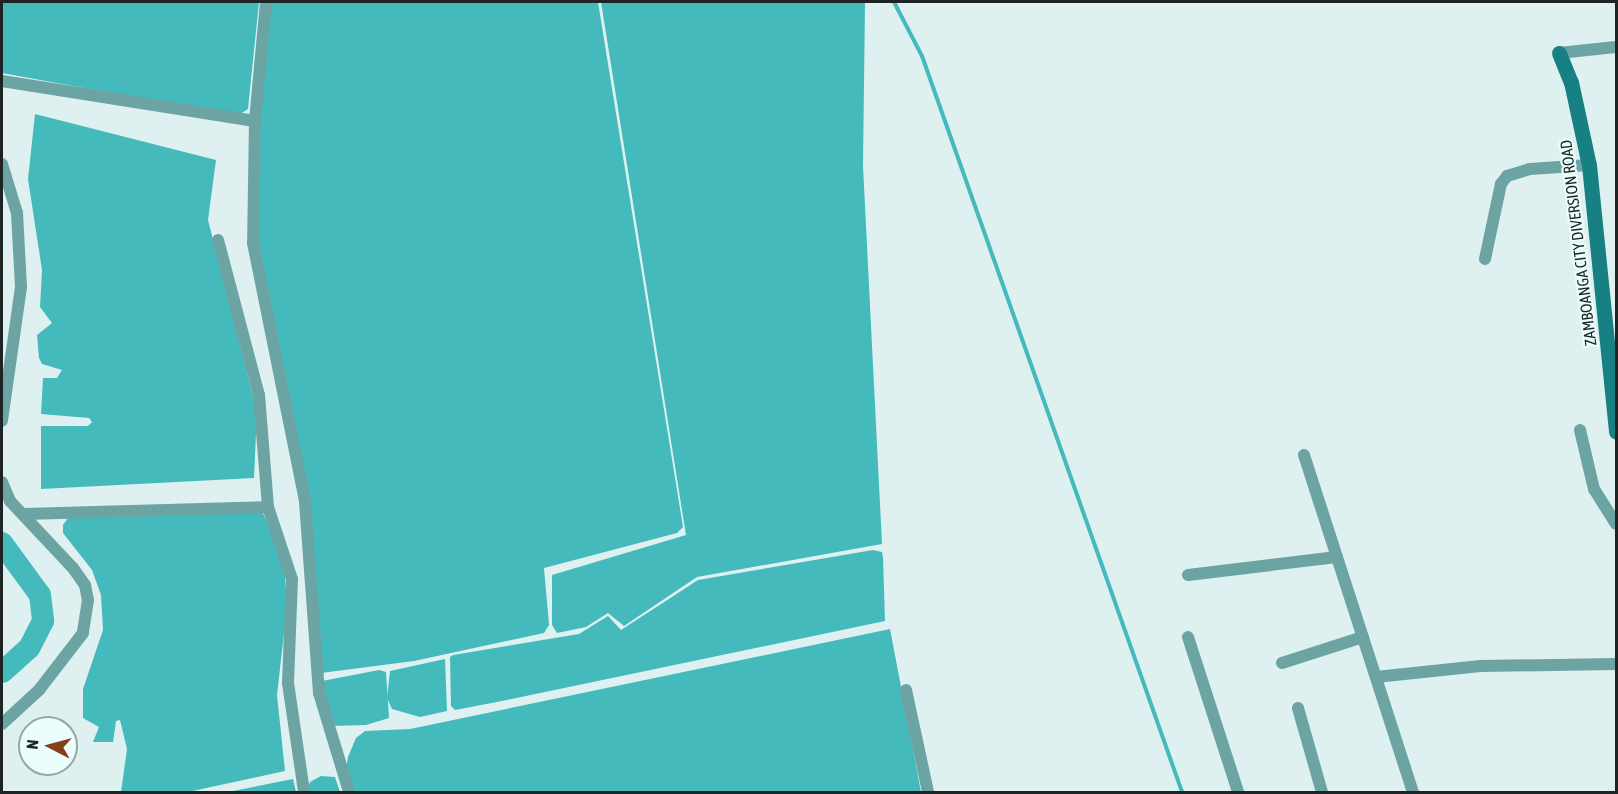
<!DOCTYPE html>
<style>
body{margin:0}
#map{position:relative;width:1618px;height:794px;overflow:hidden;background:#def0f0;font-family:"Asap Condensed",sans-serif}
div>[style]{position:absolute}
.water>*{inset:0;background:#45babd}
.stream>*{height:4px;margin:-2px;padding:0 2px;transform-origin:2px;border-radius:2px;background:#45babd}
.river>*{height:22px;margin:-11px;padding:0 11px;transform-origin:11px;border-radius:11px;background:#45babd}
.minor>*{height:12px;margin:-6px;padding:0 6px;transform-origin:6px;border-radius:6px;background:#6ca4a4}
.secondary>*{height:15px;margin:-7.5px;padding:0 7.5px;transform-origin:7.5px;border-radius:7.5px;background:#178082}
span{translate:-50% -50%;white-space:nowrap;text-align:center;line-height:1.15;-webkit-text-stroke:4.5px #ecfdfd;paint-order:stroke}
.street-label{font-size:16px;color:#1e2424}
.frame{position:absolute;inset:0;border:3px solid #1e2424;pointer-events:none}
.north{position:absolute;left:18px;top:716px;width:60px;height:60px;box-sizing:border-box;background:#ecfdfd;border:2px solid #9aa6a6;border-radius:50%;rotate:276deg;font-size:16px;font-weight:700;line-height:24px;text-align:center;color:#1e2424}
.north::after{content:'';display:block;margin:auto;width:21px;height:27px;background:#864019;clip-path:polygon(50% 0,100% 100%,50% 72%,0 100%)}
</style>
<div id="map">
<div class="water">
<i style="clip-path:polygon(2px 2px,259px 2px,248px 109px,237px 116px,2px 73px)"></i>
<i style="clip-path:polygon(266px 2px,598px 2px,683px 527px,677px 533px,544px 568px,549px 625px,544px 633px,414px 661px,321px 673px,309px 537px,253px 258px)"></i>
<i style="clip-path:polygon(601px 2px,865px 2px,863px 166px,882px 544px,697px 577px,624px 626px,608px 613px,586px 627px,557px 633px,552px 625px,552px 575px,686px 535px)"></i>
<i style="clip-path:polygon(35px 114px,216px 160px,208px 220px,257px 412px,254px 478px,41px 489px,41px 426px,88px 426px,92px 422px,89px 418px,41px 414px,43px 378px,57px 378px,62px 370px,42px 364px,39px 358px,37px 335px,52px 323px,40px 307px,42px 270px,28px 179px)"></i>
<i style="clip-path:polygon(261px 509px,284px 559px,287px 607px,277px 695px,285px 771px,188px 792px,121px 792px,127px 749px,120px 720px,116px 721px,113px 742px,93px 742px,99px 727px,83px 718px,83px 689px,103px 630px,101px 595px,92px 570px,63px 533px,63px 525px,68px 518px)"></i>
<i style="clip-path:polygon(873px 550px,882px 552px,883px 557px,885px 621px,502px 701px,455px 710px,451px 706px,450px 657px,453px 655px,579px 634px,608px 616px,621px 630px,698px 580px)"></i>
<i style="clip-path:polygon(890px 629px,921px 792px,349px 792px,345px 774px,348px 757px,356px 738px,365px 731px,410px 729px)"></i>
<i style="clip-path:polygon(445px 659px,447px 711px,420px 717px,392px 709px,387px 698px,390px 671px)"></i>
<i style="clip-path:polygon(379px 670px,386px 672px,389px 718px,366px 725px,332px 726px,322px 681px)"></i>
<i style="clip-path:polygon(321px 776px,335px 777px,340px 792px,307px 792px,310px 782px)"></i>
<i style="clip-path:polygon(293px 779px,296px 792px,228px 792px)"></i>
</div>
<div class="stream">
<i style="left:894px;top:2px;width:61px;rotate:62.6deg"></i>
<i style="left:922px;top:56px;width:781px;rotate:70.54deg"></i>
</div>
<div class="river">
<i style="left:2px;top:543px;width:64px;rotate:53.8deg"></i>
<i style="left:40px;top:595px;width:26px;rotate:83deg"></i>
<i style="left:43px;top:621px;width:30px;rotate:117deg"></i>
<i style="left:29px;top:648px;width:36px;rotate:138deg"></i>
</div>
<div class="minor">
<i style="left:266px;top:2px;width:120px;rotate:95.3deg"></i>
<i style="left:255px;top:121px;width:122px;rotate:90.9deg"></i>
<i style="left:253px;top:243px;width:264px;rotate:78.6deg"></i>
<i style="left:305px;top:502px;width:192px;rotate:85.8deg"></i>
<i style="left:319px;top:693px;width:103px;rotate:73.1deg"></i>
<i style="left:1559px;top:53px;width:57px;rotate:-6deg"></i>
<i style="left:2px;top:81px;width:256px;rotate:9deg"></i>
<i style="left:2px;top:164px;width:51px;rotate:73deg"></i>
<i style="left:17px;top:213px;width:74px;rotate:86.9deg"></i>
<i style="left:21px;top:287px;width:135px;rotate:98.1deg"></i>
<i style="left:218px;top:240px;width:160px;rotate:75.2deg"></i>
<i style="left:259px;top:395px;width:112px;rotate:85.4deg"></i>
<i style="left:1485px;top:259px;width:77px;rotate:-78deg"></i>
<i style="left:1501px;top:184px;width:10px;rotate:-53deg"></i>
<i style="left:1507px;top:176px;width:24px;rotate:-17deg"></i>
<i style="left:1530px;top:169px;width:59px;rotate:-3.9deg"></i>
<i style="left:1580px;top:430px;width:61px;rotate:76.7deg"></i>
<i style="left:1594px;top:489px;width:41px;rotate:57.8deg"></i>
<i style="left:1304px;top:455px;width:354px;rotate:72.1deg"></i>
<i style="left:2px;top:482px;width:21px;rotate:67deg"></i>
<i style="left:10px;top:501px;width:92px;rotate:46.8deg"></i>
<i style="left:73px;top:568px;width:21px;rotate:55deg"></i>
<i style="left:85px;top:585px;width:15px;rotate:79deg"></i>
<i style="left:88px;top:600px;width:33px;rotate:99deg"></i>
<i style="left:83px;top:633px;width:72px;rotate:127.7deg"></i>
<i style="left:39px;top:690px;width:50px;rotate:137.4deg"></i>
<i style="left:24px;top:514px;width:244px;rotate:-1.6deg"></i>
<i style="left:268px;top:507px;width:76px;rotate:71.6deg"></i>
<i style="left:292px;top:579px;width:104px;rotate:92.2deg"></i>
<i style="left:288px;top:683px;width:110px;rotate:81.6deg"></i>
<i style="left:1188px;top:575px;width:150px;rotate:-6.9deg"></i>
<i style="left:1188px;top:637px;width:163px;rotate:72.1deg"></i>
<i style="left:1282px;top:663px;width:85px;rotate:-17.8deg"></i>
<i style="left:1376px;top:677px;width:105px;rotate:-6deg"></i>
<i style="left:1480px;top:666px;width:136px;rotate:-0.8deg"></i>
<i style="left:906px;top:690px;width:104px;rotate:77.8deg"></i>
<i style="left:1298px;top:708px;width:87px;rotate:74.1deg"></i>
</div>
<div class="secondary">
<i style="left:1559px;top:53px;width:31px;rotate:68deg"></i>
<i style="left:1571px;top:82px;width:85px;rotate:77.8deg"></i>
<i style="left:1589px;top:165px;width:268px;rotate:84.2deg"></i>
</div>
<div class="street-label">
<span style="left:1578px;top:243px;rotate:-97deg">ZAMBOANGA CITY DIVERSION ROAD</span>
</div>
<div class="frame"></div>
<div class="north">N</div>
</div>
